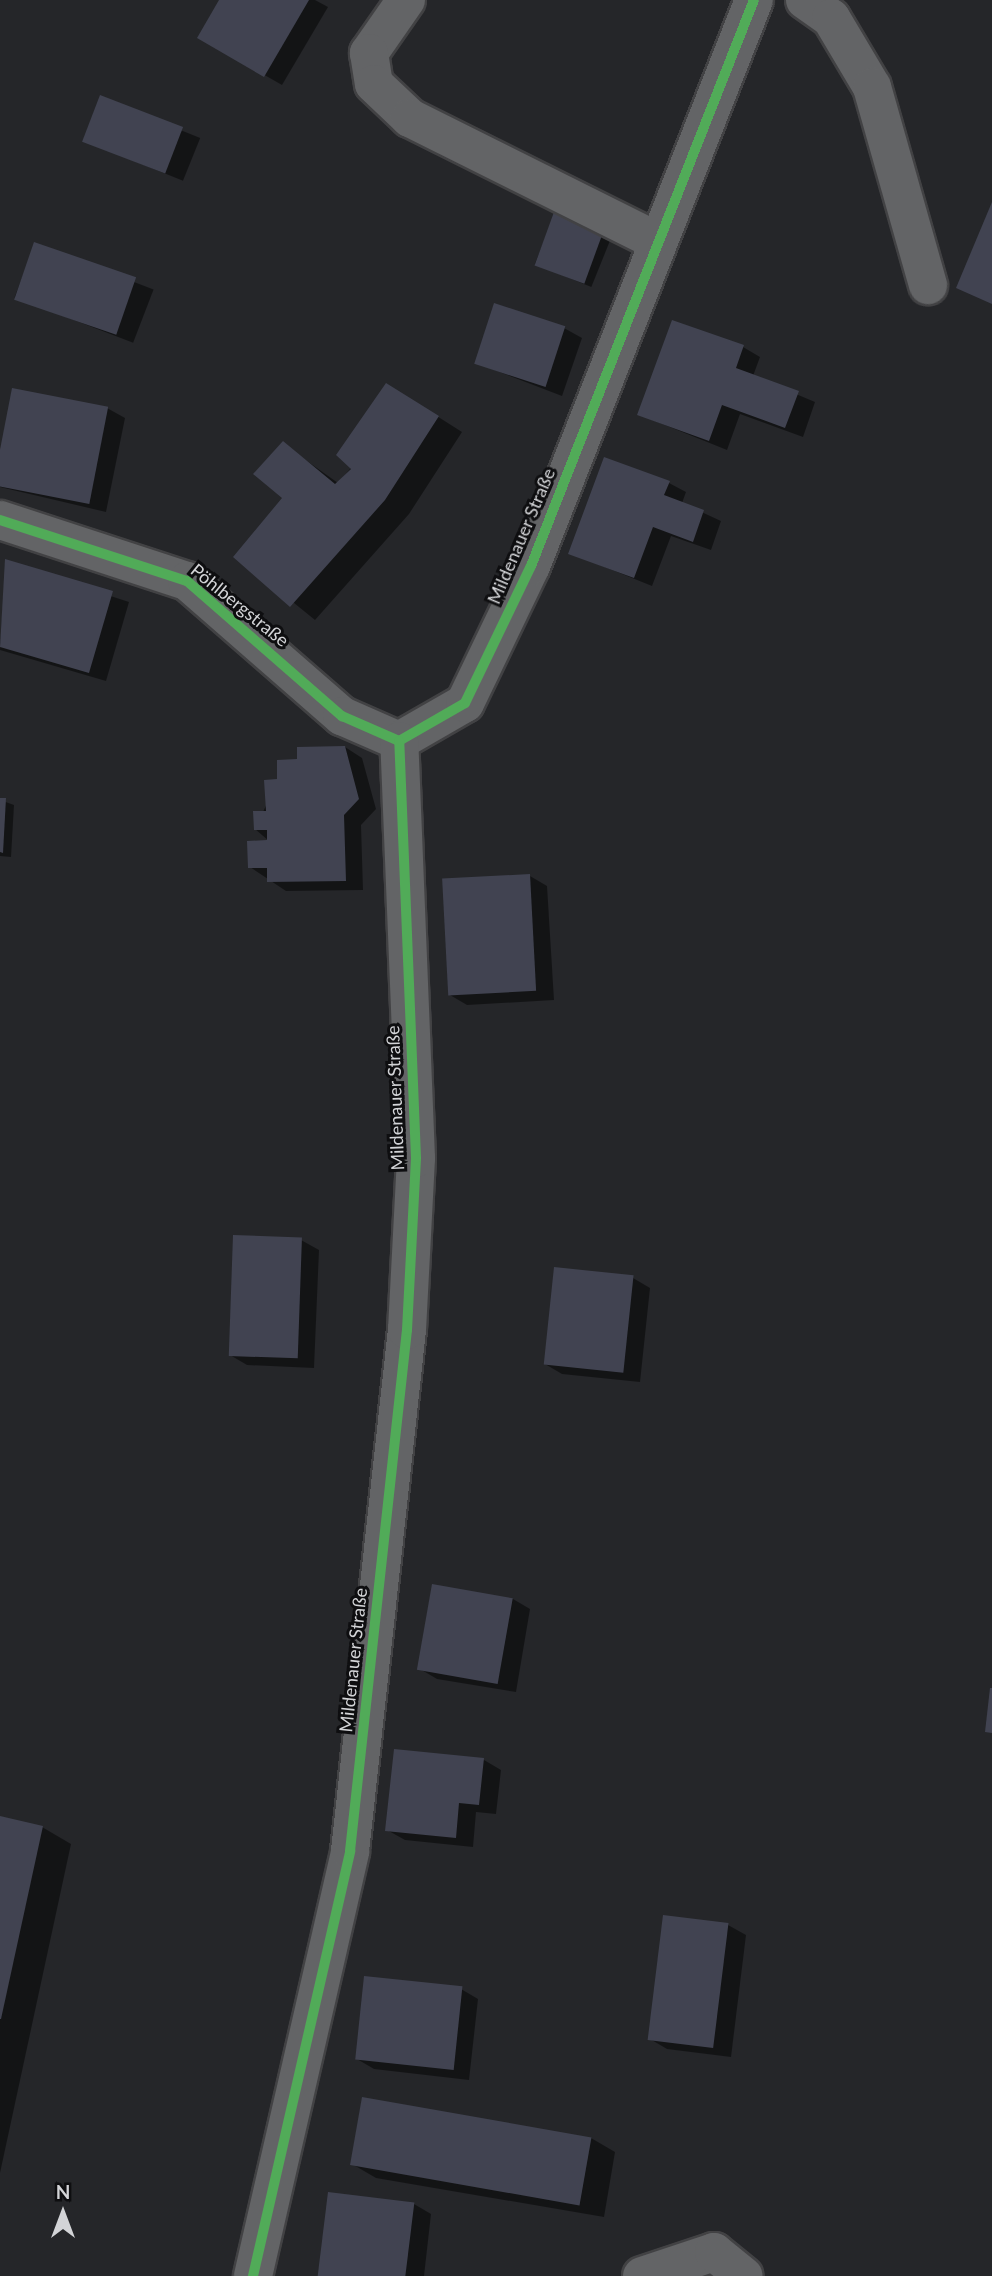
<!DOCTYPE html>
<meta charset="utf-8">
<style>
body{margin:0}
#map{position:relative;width:992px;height:2276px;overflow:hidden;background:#252629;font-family:Lato,sans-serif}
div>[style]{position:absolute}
.shadow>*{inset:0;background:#0007;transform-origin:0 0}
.building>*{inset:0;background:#414351;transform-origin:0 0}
.roads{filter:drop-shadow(2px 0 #424244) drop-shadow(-2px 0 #424244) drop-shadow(0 2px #424244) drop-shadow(0 -2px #424244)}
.minor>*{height:38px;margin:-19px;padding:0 19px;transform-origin:19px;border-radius:19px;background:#636466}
.cycleway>*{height:10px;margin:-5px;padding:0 5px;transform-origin:5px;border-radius:5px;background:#51ab58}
span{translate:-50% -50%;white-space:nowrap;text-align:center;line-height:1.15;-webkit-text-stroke:6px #0e0e10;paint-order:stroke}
.street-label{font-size:18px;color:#d3d4d7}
.north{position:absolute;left:28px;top:2178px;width:70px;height:70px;-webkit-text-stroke:5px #0e0e10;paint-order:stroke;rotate:0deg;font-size:19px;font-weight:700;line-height:28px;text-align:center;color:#d3d4d7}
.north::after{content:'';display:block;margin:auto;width:24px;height:32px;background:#d3d4d7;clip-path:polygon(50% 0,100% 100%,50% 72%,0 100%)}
</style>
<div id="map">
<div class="shadow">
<i style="clip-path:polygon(221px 0,315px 0,328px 7px,282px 85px,200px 38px)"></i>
<i style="left:101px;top:98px;width:107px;height:46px;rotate:22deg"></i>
<i style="left:555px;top:214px;width:61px;height:54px;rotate:22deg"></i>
<i style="left:35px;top:244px;width:127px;height:57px;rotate:21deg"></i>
<i style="clip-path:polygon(564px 328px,582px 338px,562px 396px,476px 363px)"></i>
<i style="clip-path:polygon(743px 347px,760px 357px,753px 376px,815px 402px,803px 437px,740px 414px,727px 450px,640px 415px)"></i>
<i style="clip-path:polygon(13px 390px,107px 408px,125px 418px,106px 512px,0 487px)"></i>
<i style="clip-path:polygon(410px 399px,462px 432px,409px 514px,315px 620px,236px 556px,284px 498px,283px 444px,338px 483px)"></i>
<i style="clip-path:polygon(669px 483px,686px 492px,682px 503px,721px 521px,711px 550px,671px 536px,652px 586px,570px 553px)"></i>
<i style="clip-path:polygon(6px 562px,129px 602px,106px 681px,0 650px)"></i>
<i style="clip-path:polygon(345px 747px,362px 758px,376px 809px,361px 825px,363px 890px,286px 891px,250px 867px,269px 841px,255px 829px,278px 780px,298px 761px)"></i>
<i style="clip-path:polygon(0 800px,14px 805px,11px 857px,0 856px)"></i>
<i style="clip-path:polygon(530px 876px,547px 886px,554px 1000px,467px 1005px,450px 995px)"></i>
<i style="clip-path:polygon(301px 1240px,319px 1250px,314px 1368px,247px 1365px,230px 1355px)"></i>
<i style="clip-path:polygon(633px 1278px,650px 1288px,640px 1382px,562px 1374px,545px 1364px)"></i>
<i style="clip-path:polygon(433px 1586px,513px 1599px,530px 1609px,516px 1692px,437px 1679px,420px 1669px)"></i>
<i style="clip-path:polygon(484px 1760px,501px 1770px,496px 1814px,476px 1812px,473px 1847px,405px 1840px,387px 1830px)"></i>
<i style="clip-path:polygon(0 1818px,42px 1827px,71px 1844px,0 2173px)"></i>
<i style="clip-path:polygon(728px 1925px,746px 1935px,731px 2057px,667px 2049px,650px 2039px)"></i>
<i style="clip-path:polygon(461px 1989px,478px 1999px,469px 2080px,374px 2069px,357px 2059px)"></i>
<i style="clip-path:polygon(591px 2138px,615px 2152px,604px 2217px,376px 2178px,352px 2164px)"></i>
<i style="clip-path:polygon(414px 2204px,431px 2214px,424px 2276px,320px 2276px)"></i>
</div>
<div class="building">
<i style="clip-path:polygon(219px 0,309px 0,264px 77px,197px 38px)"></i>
<i style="left:100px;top:95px;width:89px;height:50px;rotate:21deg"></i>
<i style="clip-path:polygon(992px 202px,992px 304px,956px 288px)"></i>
<i style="left:554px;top:212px;width:53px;height:57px;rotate:20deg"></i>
<i style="left:34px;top:242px;width:108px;height:61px;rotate:19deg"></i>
<i style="left:494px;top:303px;width:75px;height:64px;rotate:18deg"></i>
<i style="clip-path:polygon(672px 320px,744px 345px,736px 368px,799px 391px,785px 428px,722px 405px,709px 441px,637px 415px)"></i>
<i style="clip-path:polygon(386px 383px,439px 416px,385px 500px,290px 607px,233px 557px,282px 498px,253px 474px,283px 441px,335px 484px,351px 469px,336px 455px)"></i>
<i style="left:12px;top:388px;width:98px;height:99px;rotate:11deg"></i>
<i style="clip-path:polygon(604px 457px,670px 481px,664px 495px,704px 510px,693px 542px,653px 527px,634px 578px,568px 554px)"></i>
<i style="clip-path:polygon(5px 559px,113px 591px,89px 673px,0 647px)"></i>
<i style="clip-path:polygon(345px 746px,359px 799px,344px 815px,346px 881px,267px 882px,267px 868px,248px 868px,247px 841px,267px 840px,267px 830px,254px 830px,253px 811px,266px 811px,264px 780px,277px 779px,277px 760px,297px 759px,297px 747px)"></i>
<i style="clip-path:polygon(0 798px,6px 798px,3px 853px,0 852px)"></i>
<i style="left:530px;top:874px;width:117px;height:88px;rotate:87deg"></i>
<i style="left:233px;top:1235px;width:69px;height:121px;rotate:2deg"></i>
<i style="left:554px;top:1267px;width:80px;height:98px;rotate:6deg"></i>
<i style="left:432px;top:1584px;width:82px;height:87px;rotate:10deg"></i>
<i style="clip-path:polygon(990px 1688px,992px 1688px,992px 1733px,985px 1732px)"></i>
<i style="clip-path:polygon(394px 1749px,484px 1758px,479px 1805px,459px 1803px,456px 1838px,385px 1831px)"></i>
<i style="clip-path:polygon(0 1816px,43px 1826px,1px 2019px,0 2019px)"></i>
<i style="left:663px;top:1915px;width:66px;height:126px;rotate:7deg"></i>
<i style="left:364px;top:1976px;width:99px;height:84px;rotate:6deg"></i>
<i style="left:362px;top:2097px;width:233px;height:69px;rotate:10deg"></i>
<i style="left:328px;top:2192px;width:87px;height:85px;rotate:7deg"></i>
</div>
<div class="roads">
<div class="minor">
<i style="left:406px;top:0;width:65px;rotate:124.9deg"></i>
<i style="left:369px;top:53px;width:31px;rotate:81deg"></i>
<i style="left:374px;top:84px;width:50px;rotate:43.4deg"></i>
<i style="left:410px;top:118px;width:274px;rotate:26.5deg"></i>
<i style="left:805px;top:0;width:32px;rotate:35deg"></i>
<i style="left:831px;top:18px;width:80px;rotate:59.3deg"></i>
<i style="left:872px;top:87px;width:206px;rotate:74.2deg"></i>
<i style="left:0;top:520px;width:197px;rotate:18.1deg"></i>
<i style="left:187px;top:581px;width:206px;rotate:41.1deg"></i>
<i style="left:342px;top:716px;width:62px;rotate:23.7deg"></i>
<i style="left:399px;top:741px;width:76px;rotate:-29.9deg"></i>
<i style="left:465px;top:703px;width:152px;rotate:-64.3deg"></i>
<i style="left:531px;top:566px;width:608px;rotate:-68.5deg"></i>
<i style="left:253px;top:2276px;width:436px;rotate:-77.1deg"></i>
<i style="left:350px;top:1851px;width:524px;rotate:-83.76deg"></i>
<i style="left:407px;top:1330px;width:172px;rotate:-87deg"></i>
<i style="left:416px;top:1158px;width:417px;rotate:-92.3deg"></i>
<i style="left:642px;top:2276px;width:76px;rotate:-18.4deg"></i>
<i style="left:714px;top:2252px;width:38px;rotate:39deg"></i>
</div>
</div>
<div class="cycleway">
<i style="left:0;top:520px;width:197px;rotate:18.1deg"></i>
<i style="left:187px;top:581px;width:206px;rotate:41.1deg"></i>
<i style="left:342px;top:716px;width:62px;rotate:23.7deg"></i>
<i style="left:399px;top:741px;width:76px;rotate:-29.9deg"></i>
<i style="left:465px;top:703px;width:152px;rotate:-64.3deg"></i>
<i style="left:531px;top:566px;width:608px;rotate:-68.5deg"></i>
<i style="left:253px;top:2276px;width:436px;rotate:-77.1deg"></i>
<i style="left:350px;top:1851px;width:524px;rotate:-83.76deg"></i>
<i style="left:407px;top:1330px;width:172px;rotate:-87deg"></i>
<i style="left:416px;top:1158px;width:417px;rotate:-92.3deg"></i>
</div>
<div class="street-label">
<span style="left:521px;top:536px;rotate:-67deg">Mildenauer Straße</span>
<span style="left:240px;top:605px;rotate:39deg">Pöhlbergstraße</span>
<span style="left:395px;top:1098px;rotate:-92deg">Mildenauer Straße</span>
<span style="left:353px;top:1660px;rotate:-84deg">Mildenauer Straße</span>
</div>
<div class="north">N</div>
</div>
